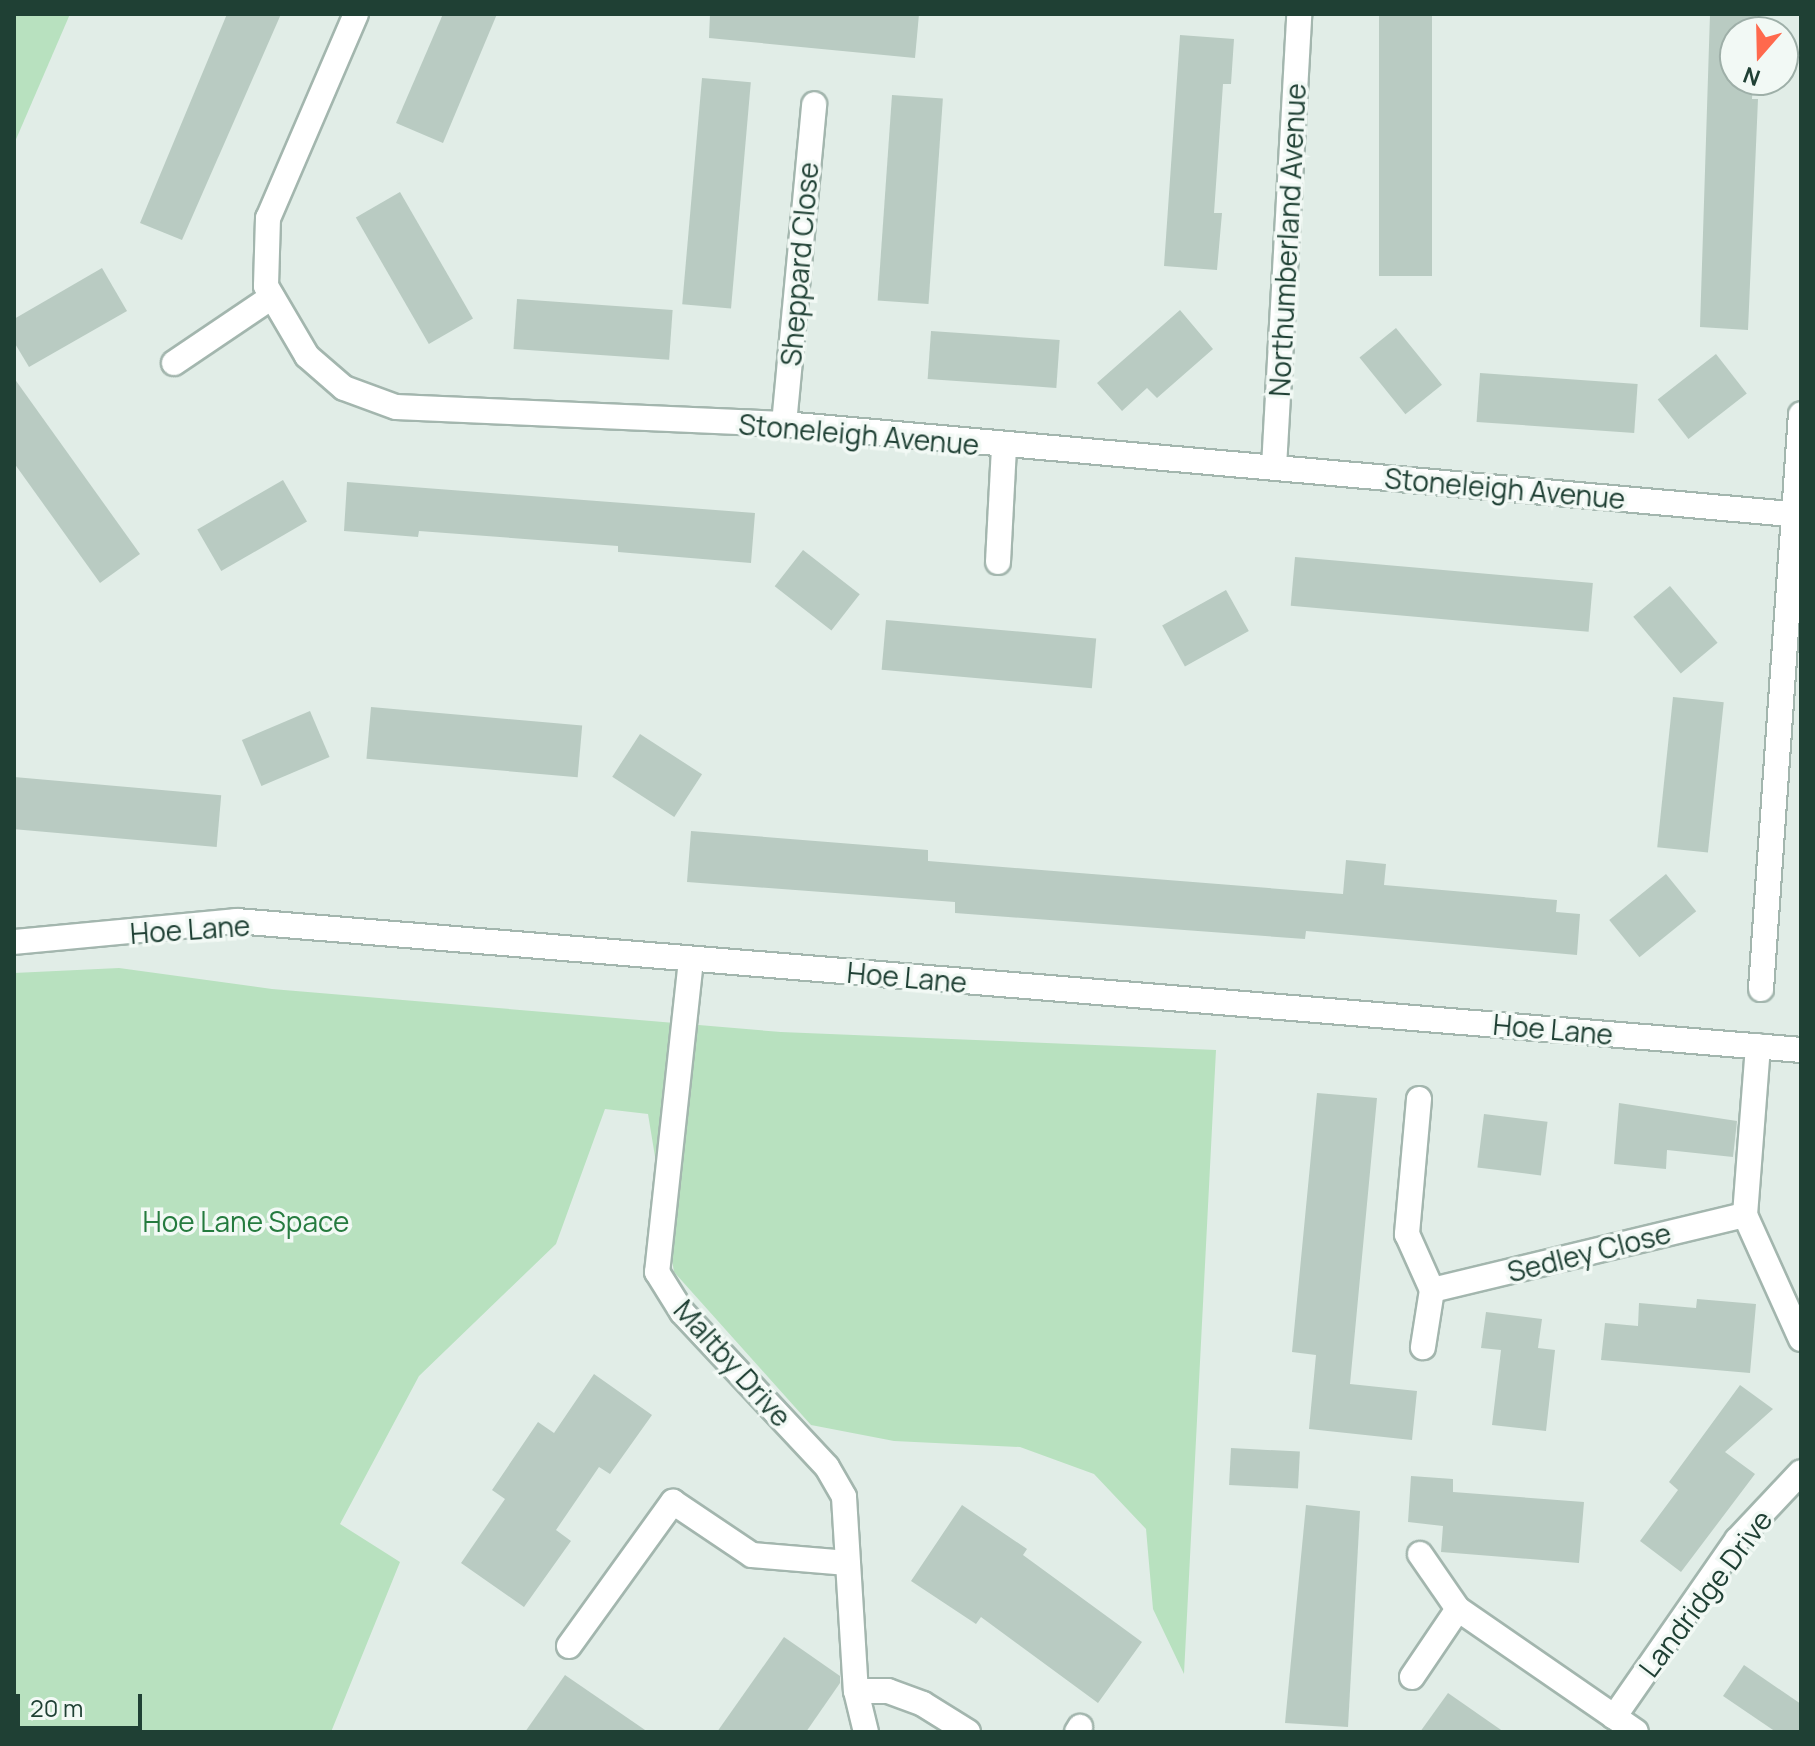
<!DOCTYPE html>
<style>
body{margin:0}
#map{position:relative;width:1815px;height:1746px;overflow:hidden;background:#e1ede7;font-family:Manrope,sans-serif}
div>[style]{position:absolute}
.green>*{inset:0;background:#b8e1bf}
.building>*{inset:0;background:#b9cbc2;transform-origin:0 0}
.roads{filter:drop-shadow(2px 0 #a3b6ae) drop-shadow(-2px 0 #a3b6ae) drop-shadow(0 2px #a3b6ae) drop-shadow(0 -2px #a3b6ae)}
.minor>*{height:24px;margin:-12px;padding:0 12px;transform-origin:12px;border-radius:12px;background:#fff}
span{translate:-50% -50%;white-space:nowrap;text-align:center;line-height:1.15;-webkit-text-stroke:7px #f2f9f5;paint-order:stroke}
.street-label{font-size:28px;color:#1f4034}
.park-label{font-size:28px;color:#257b3f}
.frame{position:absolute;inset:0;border:16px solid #1f4034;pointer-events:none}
.north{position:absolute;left:1719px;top:16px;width:80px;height:80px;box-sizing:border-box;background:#f2f9f5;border:2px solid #9eafa8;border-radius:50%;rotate:200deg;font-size:22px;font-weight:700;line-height:32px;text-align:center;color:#1f4034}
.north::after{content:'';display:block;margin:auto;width:28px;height:36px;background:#ff694d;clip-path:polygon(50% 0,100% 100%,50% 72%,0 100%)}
.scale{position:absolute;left:16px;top:1694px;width:126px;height:36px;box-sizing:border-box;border:4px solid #1f4034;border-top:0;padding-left:10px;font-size:24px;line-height:28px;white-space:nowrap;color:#1f4034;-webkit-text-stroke:6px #f2f9f5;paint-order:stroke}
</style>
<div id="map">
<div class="green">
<i style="clip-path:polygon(14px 14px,70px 14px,14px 144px)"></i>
<i style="clip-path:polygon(119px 968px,272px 989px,781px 1032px,1216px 1050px,1184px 1674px,1153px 1609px,1146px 1529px,1094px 1474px,1020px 1447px,894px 1441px,811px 1425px,674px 1272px,648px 1114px,605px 1109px,556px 1244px,419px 1376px,340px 1524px,400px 1562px,331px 1732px,14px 1732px,14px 973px)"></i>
</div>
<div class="building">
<i style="clip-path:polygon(227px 14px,281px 14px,182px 240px,140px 223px)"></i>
<i style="clip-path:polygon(443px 14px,497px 14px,443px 143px,396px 123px)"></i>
<i style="clip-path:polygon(710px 14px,919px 14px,915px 58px,709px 38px)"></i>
<i style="left:1379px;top:14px;width:53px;height:262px"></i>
<i style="clip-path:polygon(1710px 14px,1756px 14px,1755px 32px,1735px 32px,1735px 80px,1753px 80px,1752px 99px,1758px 99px,1748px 330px,1700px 327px)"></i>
<i style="clip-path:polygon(1180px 35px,1234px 39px,1231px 84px,1223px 84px,1214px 213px,1222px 213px,1217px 270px,1164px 266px)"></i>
<i style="left:702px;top:78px;width:49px;height:227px;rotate:5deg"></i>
<i style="left:892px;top:95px;width:51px;height:206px;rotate:4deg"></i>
<i style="left:400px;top:192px;width:146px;height:51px;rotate:60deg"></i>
<i style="clip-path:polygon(102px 268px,127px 311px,29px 367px,14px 342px,14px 319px)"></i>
<i style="left:517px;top:299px;width:156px;height:50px;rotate:4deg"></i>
<i style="clip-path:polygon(1180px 310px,1213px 349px,1157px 398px,1147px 388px,1122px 411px,1097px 383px)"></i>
<i style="left:1396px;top:328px;width:73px;height:47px;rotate:51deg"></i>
<i style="left:931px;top:331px;width:129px;height:48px;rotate:4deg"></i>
<i style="left:1716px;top:354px;width:50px;height:74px;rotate:52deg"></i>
<i style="left:1480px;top:373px;width:158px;height:49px;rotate:4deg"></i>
<i style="clip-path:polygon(14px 378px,140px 554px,100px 583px,14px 463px)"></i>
<i style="left:283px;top:480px;width:48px;height:99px;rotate:60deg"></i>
<i style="clip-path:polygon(347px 482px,755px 513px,751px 563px,618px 552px,618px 546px,419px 531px,418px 537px,344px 531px)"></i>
<i style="left:803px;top:550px;width:72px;height:46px;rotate:38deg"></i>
<i style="left:1295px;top:557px;width:299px;height:49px;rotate:5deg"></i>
<i style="left:1670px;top:586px;width:74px;height:48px;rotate:50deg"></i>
<i style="left:1226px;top:590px;width:47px;height:73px;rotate:61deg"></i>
<i style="left:886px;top:620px;width:211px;height:50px;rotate:5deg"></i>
<i style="left:1673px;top:697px;width:51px;height:151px;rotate:6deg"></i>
<i style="left:371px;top:707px;width:212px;height:52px;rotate:5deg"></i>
<i style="left:310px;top:711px;width:50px;height:74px;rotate:67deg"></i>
<i style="left:640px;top:734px;width:74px;height:51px;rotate:33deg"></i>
<i style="left:14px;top:777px;width:208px;height:52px;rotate:5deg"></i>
<i style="clip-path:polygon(691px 831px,928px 850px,928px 861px,1343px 894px,1346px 860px,1386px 864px,1384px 885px,1557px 900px,1556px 912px,1580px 914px,1577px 955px,1306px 931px,1305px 939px,955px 913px,955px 902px,687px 882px)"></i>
<i style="left:1666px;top:874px;width:48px;height:73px;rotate:51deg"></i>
<i style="clip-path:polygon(1317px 1093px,1377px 1098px,1350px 1384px,1417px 1391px,1412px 1440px,1309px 1429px,1316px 1355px,1292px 1352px)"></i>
<i style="clip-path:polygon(1619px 1103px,1737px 1121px,1733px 1157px,1667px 1150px,1666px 1169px,1614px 1164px)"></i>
<i style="left:1484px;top:1114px;width:64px;height:54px;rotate:7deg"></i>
<i style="clip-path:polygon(1697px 1299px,1756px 1304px,1750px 1373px,1601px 1360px,1605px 1323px,1638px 1326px,1639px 1303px,1696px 1308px)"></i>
<i style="clip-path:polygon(1486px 1312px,1542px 1319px,1538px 1348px,1555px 1350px,1546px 1431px,1492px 1425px,1501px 1350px,1481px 1348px)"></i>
<i style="clip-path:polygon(594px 1374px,652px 1415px,610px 1474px,599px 1467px,556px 1530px,571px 1541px,524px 1607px,461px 1563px,505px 1499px,492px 1490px,538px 1422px,554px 1433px)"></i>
<i style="clip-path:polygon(1740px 1385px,1773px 1409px,1725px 1452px,1755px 1474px,1681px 1572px,1640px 1541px,1678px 1490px,1669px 1482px)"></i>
<i style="left:1231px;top:1448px;width:69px;height:37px;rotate:3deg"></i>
<i style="clip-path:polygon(1411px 1476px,1453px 1479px,1453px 1492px,1584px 1502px,1579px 1563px,1441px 1552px,1443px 1526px,1408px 1522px)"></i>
<i style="clip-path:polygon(962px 1505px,1027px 1549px,1023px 1555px,1142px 1642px,1098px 1703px,981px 1617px,976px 1624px,911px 1581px)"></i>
<i style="clip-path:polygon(1306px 1505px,1360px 1511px,1348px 1727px,1285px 1723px)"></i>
<i style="clip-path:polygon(784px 1637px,840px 1676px,840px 1683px,806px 1732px,717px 1732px)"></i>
<i style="clip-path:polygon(1744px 1665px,1801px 1704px,1801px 1732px,1776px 1732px,1723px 1696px)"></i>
<i style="clip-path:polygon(565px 1675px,648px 1732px,525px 1732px)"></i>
<i style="clip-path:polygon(1448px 1693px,1504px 1732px,1420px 1732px)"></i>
</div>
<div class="roads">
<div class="minor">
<i style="left:356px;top:14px;width:222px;rotate:113.3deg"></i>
<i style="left:268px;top:218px;width:68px;rotate:91.7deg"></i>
<i style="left:266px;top:286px;width:81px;rotate:59.6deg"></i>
<i style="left:307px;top:356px;width:49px;rotate:40.9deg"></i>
<i style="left:344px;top:388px;width:55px;rotate:20.1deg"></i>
<i style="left:396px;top:407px;width:388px;rotate:2.5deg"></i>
<i style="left:784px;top:424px;width:1021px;rotate:5.11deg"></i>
<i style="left:174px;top:363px;width:118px;rotate:-34deg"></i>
<i style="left:784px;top:424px;width:321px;rotate:-84.6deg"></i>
<i style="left:1274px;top:467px;width:454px;rotate:-86.8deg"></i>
<i style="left:998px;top:562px;width:115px;rotate:-87deg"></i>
<i style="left:14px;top:942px;width:223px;rotate:-5.4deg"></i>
<i style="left:236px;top:921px;width:1570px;rotate:4.71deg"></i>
<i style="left:691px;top:960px;width:314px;rotate:96.2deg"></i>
<i style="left:657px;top:1272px;width:47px;rotate:58deg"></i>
<i style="left:682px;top:1312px;width:212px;rotate:46.9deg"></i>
<i style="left:827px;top:1467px;width:34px;rotate:60deg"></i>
<i style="left:844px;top:1497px;width:194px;rotate:86.5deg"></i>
<i style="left:856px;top:1691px;width:42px;rotate:76.3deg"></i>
<i style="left:1761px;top:989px;width:576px;rotate:-86.02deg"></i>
<i style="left:1758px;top:1046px;width:169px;rotate:94.4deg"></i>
<i style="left:1745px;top:1215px;width:136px;rotate:65.7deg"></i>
<i style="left:1419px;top:1099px;width:136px;rotate:95.1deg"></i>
<i style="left:1407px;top:1234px;width:61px;rotate:65.9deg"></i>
<i style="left:1432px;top:1290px;width:58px;rotate:99deg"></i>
<i style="left:1432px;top:1290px;width:322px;rotate:-13.5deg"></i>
<i style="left:1420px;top:1554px;width:67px;rotate:55.4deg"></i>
<i style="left:1458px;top:1609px;width:216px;rotate:34.6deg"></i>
<i style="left:569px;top:1646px;width:178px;rotate:-54.2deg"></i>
<i style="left:673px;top:1502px;width:95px;rotate:33.9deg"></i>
<i style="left:752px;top:1555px;width:96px;rotate:4.8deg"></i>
<i style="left:1412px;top:1677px;width:82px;rotate:-55.9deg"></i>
<i style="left:856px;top:1691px;width:32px"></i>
<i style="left:888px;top:1691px;width:37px;rotate:20deg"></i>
<i style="left:923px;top:1704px;width:53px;rotate:31.9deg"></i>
<i style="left:1614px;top:1717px;width:216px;rotate:-55.2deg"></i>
<i style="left:1737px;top:1540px;width:93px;rotate:-46.7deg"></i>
<i style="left:1077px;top:1732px;width:6px;rotate:-59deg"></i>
</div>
</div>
<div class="street-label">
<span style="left:1287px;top:240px;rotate:-87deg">Northumberland Avenue</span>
<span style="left:799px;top:264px;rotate:-85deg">Sheppard Close</span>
<span style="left:859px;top:434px;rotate:5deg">Stoneleigh Avenue</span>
<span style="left:1505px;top:488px;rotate:5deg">Stoneleigh Avenue</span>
<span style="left:190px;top:929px;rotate:-4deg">Hoe Lane</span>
<span style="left:907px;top:977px;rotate:5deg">Hoe Lane</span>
<span style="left:1553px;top:1029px;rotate:5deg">Hoe Lane</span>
<span style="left:1589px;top:1252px;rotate:-14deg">Sedley Close</span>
<span style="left:733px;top:1363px;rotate:48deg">Maltby Drive</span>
<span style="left:1705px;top:1593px;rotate:-53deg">Landridge Drive</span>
</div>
<div class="park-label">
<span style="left:246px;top:1221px">Hoe Lane Space</span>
</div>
<div class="frame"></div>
<div class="north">N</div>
<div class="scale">20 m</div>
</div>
